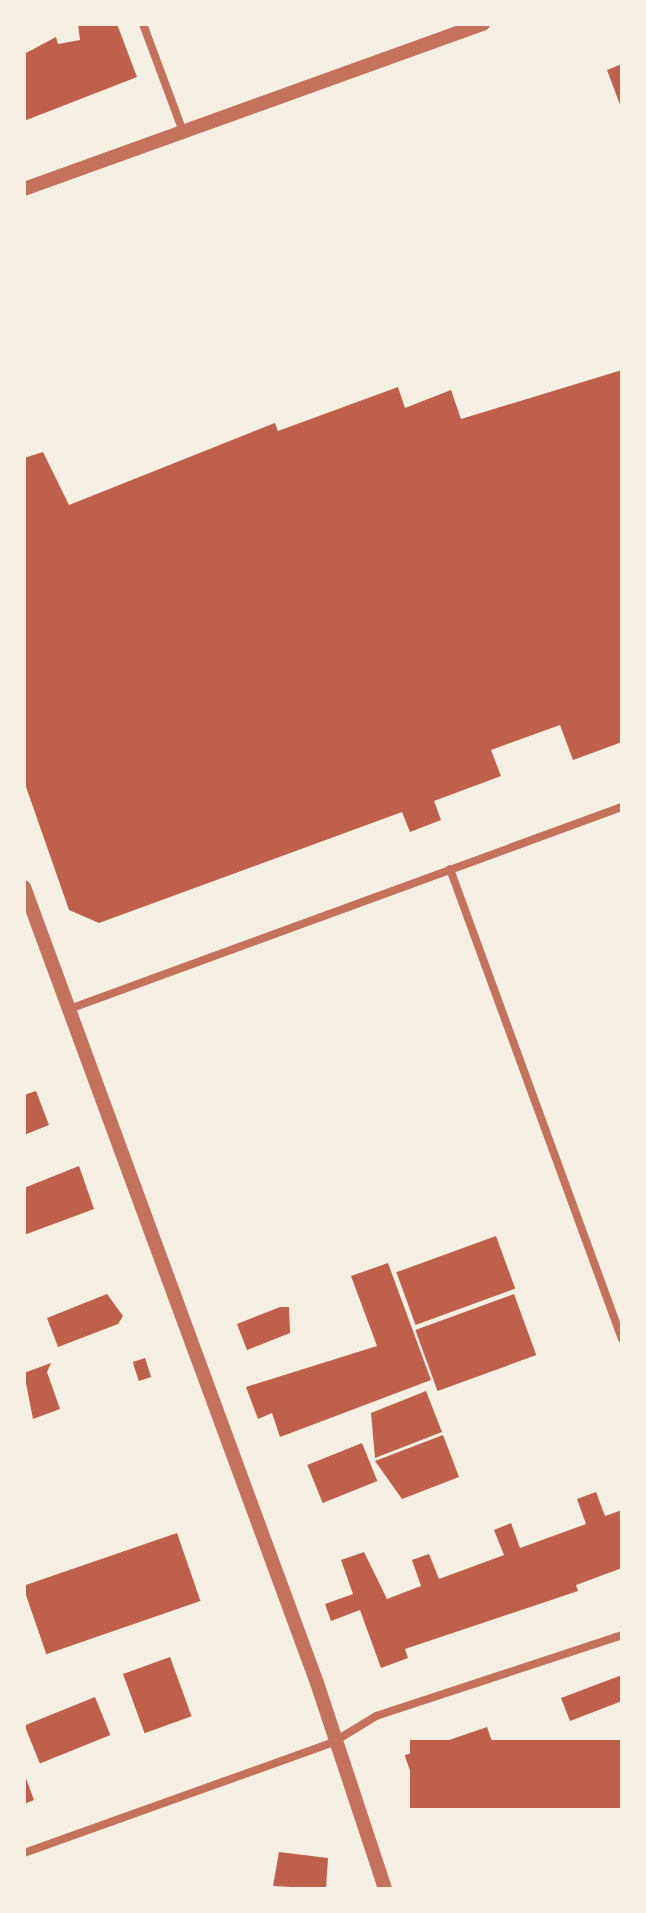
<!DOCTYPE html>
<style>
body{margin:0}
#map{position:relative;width:646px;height:1913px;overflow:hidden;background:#f6efe4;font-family:"Fira Sans Condensed",sans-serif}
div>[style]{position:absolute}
.building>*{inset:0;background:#bf614a;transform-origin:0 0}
.minor>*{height:8px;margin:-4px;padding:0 4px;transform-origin:4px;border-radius:4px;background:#c5725c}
.tertiary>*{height:14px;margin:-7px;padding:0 7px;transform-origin:7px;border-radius:7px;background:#c5725c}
span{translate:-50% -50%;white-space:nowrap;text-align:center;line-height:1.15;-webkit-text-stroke:8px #f6efe4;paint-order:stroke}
.frame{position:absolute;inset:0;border:26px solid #f6efe4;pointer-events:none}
</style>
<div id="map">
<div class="building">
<i style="clip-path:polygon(78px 24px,117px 24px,137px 77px,24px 121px,24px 48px,26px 53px,56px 37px,58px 44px,80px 40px)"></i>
<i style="clip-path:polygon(622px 64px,622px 110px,607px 70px)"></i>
<i style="clip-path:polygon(622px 370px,622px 742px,573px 760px,560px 725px,491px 750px,501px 776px,434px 801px,441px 820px,410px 832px,402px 812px,99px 923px,69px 910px,24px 781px,24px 458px,43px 452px,69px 505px,275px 423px,278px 431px,398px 387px,405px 408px,451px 390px,461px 419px)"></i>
<i style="clip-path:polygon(36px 1091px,49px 1125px,24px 1135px,24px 1095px)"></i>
<i style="clip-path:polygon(79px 1166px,94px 1209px,24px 1235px,24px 1188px)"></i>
<i style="left:496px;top:1236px;width:56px;height:106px;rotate:70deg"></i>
<i style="clip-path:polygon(388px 1263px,431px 1380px,280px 1437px,272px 1413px,258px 1419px,246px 1387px,377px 1346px,351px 1276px)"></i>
<i style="clip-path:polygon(107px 1294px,123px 1316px,118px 1324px,58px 1347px,47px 1318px)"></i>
<i style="left:514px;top:1294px;width:65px;height:105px;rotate:70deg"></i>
<i style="clip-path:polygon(280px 1307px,289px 1307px,290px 1333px,247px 1350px,237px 1324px)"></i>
<i style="left:145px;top:1358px;width:20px;height:13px;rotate:72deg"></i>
<i style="clip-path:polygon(51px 1363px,47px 1372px,60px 1409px,33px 1419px,24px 1373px)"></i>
<i style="clip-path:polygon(426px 1391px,442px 1432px,375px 1458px,371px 1413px)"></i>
<i style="clip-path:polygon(443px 1435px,459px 1477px,402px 1499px,375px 1461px)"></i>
<i style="left:362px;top:1443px;width:41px;height:59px;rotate:68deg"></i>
<i style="clip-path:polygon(596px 1492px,605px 1516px,622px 1510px,622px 1568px,576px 1585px,578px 1591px,405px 1649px,408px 1658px,381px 1668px,360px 1610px,331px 1621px,325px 1604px,353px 1594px,341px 1560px,364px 1552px,387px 1599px,421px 1586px,412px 1560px,429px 1554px,439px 1579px,504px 1555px,494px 1530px,511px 1523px,520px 1548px,586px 1524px,577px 1499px)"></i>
<i style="left:177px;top:1533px;width:72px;height:163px;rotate:71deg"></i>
<i style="left:170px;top:1657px;width:63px;height:50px;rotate:70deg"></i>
<i style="clip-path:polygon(622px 1675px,622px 1701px,570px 1721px,561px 1698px)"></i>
<i style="left:95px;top:1697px;width:41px;height:76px;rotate:68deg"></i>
<i style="left:487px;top:1727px;width:21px;height:87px;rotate:71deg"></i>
<i style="left:622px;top:1740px;width:68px;height:212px;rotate:90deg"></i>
<i style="clip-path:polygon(24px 1773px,34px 1800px,24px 1804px)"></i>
<i style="clip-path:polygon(279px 1852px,328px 1858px,326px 1889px,273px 1886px)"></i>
</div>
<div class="minor">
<i style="left:143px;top:24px;width:112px;rotate:69.6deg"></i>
<i style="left:450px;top:869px;width:500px;rotate:69.9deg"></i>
<i style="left:72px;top:1008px;width:586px;rotate:-20.08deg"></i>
<i style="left:24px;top:1853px;width:327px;rotate:-19.7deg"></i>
<i style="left:332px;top:1743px;width:52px;rotate:-31.5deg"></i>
<i style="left:376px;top:1716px;width:259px;rotate:-18.2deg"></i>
</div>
<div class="tertiary">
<i style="left:24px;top:189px;width:488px;rotate:-19.8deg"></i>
<i style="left:24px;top:887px;width:848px;rotate:69.79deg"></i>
<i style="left:317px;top:1683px;width:217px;rotate:71.7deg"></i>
</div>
<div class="frame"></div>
</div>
